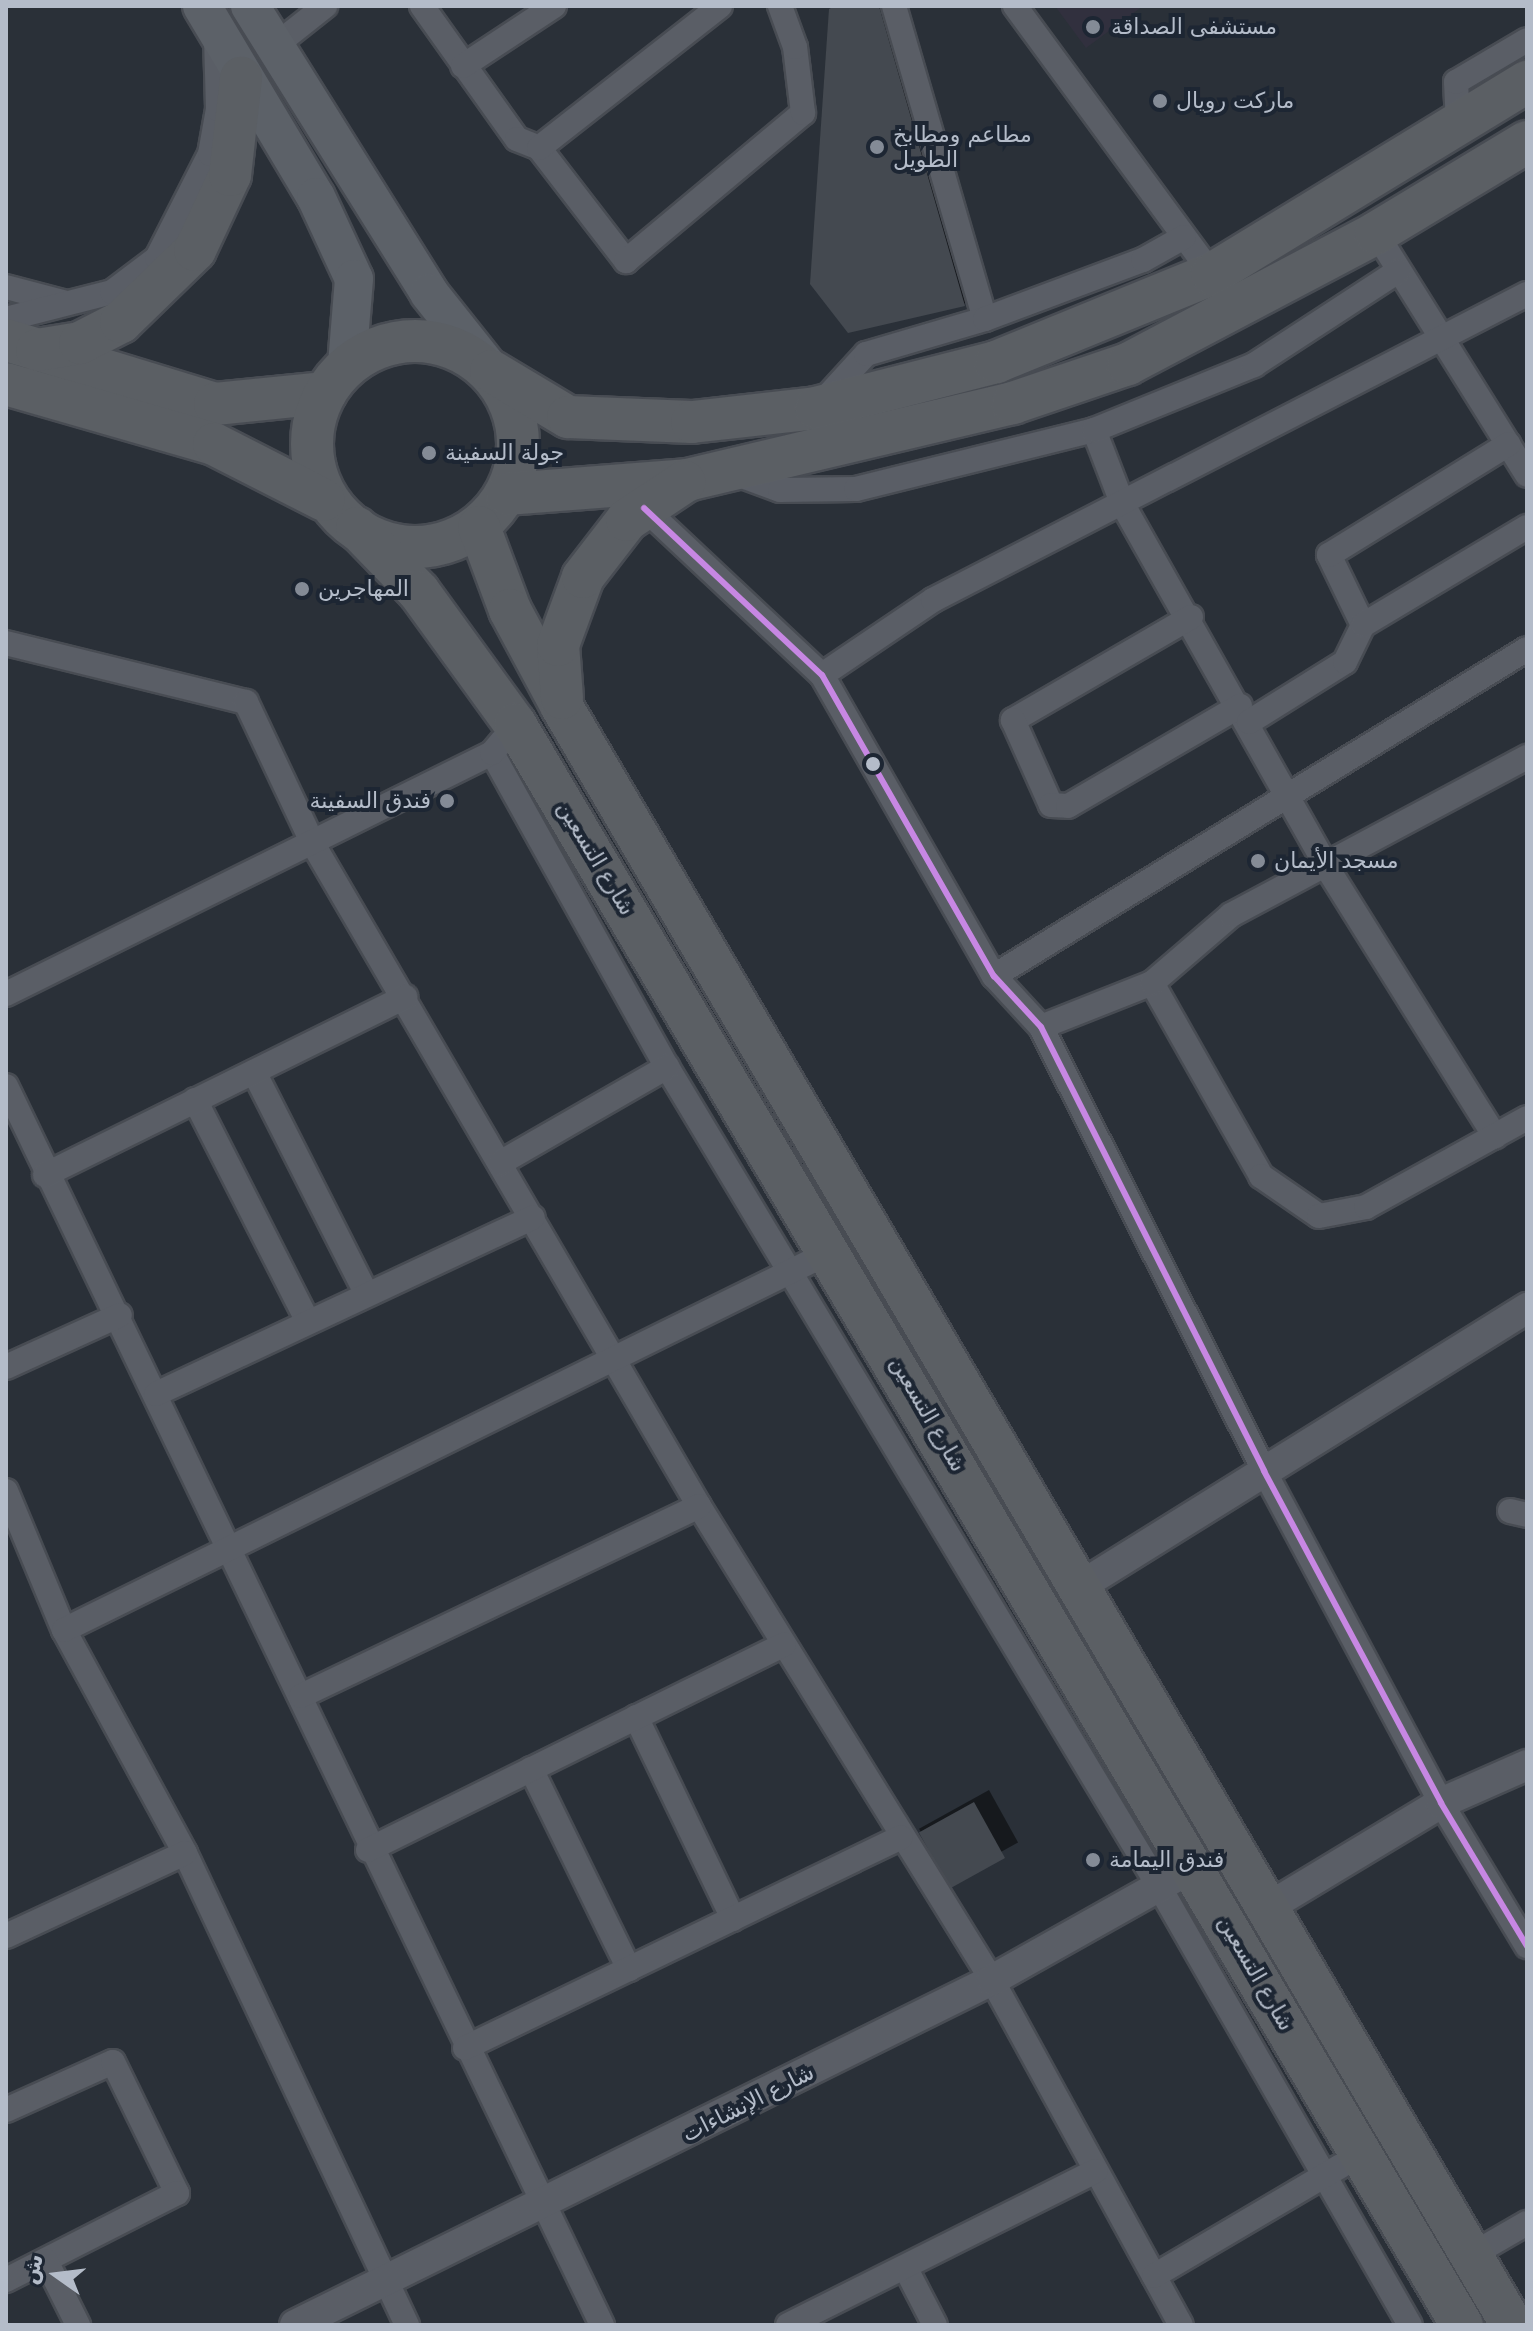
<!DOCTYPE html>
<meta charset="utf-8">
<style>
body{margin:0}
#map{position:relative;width:1533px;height:2331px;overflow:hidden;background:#2a3038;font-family:"DejaVu Sans","Noto Sans Arabic",sans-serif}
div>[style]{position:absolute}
.medical>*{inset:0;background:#31303e}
.shadow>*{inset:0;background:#0007;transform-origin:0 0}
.building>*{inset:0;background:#444950;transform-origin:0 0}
.roads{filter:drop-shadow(2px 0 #484c53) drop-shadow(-2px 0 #484c53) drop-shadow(0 2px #484c53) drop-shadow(0 -2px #484c53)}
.minor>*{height:24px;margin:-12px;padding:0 12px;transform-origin:12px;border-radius:12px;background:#5a5e66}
.tertiary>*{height:30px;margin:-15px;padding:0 15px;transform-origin:15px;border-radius:15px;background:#5a5e66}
.primary>*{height:38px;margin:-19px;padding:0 19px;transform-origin:19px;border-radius:19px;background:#5c6168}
.trunk>*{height:42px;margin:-21px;padding:0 21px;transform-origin:21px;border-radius:21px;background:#5b5f64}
.trunk>.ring{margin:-21px;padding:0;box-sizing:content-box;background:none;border:42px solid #5b5f64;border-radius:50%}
.bus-1>*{height:6px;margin:-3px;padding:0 3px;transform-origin:3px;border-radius:3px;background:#c787e3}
.dots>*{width:22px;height:22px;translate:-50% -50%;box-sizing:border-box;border:4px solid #1d2633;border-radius:50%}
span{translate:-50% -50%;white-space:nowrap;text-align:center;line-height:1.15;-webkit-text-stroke:8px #1d2633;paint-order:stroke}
.poi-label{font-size:22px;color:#b4bcc9}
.left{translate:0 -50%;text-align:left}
.right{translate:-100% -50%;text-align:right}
.street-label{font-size:22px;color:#b4bcc9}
.frame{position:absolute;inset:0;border:8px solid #b4bcc9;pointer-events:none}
.north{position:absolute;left:16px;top:2235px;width:80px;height:80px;-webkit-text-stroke:6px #1d2633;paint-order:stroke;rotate:284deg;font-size:22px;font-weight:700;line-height:32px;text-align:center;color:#b4bcc9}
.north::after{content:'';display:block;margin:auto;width:28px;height:36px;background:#b4bcc9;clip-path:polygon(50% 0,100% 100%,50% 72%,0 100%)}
</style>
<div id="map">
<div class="medical">
<i style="clip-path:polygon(1055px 6px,1143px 6px,1086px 48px)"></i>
</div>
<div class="shadow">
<i style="clip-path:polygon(835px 6px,902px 6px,983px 285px,964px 304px,848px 330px)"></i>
<i style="left:989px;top:1790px;width:60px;height:80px;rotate:61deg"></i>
</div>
<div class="building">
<i style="clip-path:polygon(835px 6px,879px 6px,965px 306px,848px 333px,810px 284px,829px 9px)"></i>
<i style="left:974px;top:1802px;width:64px;height:63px;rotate:61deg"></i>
</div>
<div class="roads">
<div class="minor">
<i style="left:422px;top:6px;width:163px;rotate:54.5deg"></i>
<i style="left:517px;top:139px;width:24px;rotate:22deg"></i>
<i style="left:539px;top:148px;width:143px;rotate:52.4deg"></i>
<i style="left:626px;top:261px;width:231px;rotate:-39.9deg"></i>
<i style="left:803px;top:113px;width:66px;rotate:-96.9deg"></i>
<i style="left:795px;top:47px;width:44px;rotate:-110.1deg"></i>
<i style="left:894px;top:6px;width:326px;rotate:73.8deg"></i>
<i style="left:1015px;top:6px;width:333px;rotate:53.7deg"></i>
<i style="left:276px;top:45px;width:63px;rotate:-38.5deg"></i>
<i style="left:463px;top:66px;width:109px;rotate:-33.4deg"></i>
<i style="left:1458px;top:124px;width:42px;rotate:-92.7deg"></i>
<i style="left:1456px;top:82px;width:82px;rotate:-30.6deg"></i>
<i style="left:539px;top:148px;width:230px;rotate:-38.1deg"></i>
<i style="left:1376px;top:233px;width:285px;rotate:58deg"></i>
<i style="left:6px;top:287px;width:62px;rotate:14.9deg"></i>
<i style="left:6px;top:319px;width:109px;rotate:-14.3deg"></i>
<i style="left:112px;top:292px;width:56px;rotate:-37.1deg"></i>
<i style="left:157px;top:258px;width:117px;rotate:-63deg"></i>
<i style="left:210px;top:154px;width:46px;rotate:-79.9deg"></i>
<i style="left:218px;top:109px;width:71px;rotate:-91.6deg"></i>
<i style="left:822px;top:402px;width:65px;rotate:-47.5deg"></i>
<i style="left:866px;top:354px;width:124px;rotate:-16.4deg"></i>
<i style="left:985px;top:319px;width:169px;rotate:-20.5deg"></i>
<i style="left:1143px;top:260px;width:47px;rotate:-29.3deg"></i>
<i style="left:1094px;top:430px;width:80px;rotate:68.9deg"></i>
<i style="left:1123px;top:505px;width:414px;rotate:60.6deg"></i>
<i style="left:1326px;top:866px;width:319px;rotate:58deg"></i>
<i style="left:734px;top:473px;width:49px;rotate:20.3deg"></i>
<i style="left:780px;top:490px;width:76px;rotate:-0.8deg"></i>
<i style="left:856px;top:489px;width:245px;rotate:-13.9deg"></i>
<i style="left:1094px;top:430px;width:173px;rotate:-22.1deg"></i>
<i style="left:1254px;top:365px;width:172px;rotate:-33.1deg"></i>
<i style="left:644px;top:508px;width:244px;rotate:43.2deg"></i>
<i style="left:822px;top:675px;width:347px;rotate:60.3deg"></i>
<i style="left:994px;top:976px;width:69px;rotate:47.3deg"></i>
<i style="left:1041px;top:1027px;width:497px;rotate:63.3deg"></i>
<i style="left:1264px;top:1471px;width:376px;rotate:61.9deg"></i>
<i style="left:1441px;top:1803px;width:167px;rotate:59deg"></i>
<i style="left:1191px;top:617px;width:206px;rotate:149.9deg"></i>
<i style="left:1013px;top:720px;width:93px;rotate:65.9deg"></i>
<i style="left:1051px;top:805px;width:17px;rotate:3deg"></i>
<i style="left:1068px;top:806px;width:199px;rotate:-30.2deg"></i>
<i style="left:1363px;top:625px;width:78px;rotate:-115.9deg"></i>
<i style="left:1329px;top:555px;width:211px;rotate:-31.7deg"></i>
<i style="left:6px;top:643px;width:247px;rotate:13.8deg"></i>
<i style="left:246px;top:702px;width:157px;rotate:64.7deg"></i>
<i style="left:313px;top:844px;width:766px;rotate:59.75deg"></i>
<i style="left:699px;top:1506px;width:557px;rotate:58.28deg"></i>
<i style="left:992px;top:1980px;width:393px;rotate:61.3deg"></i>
<i style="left:822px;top:675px;width:134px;rotate:-34deg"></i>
<i style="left:933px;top:600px;width:668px;rotate:-27.26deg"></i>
<i style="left:1249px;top:722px;width:113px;rotate:-32deg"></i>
<i style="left:1345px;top:662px;width:41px;rotate:-64.1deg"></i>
<i style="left:1363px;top:625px;width:191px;rotate:-30.9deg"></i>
<i style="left:492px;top:753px;width:359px;rotate:60.9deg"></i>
<i style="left:667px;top:1067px;width:958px;rotate:59.02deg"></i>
<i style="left:1160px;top:1888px;width:503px;rotate:60.23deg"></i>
<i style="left:994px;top:976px;width:625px;rotate:-31.53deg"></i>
<i style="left:1152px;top:983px;width:222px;rotate:60.5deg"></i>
<i style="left:1261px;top:1176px;width:70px;rotate:34.6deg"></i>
<i style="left:1319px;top:1216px;width:48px;rotate:-10.8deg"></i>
<i style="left:1366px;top:1207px;width:184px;rotate:-28.9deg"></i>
<i style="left:6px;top:994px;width:542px;rotate:-26.38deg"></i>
<i style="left:492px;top:753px;width:16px;rotate:-50deg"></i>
<i style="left:1041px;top:1027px;width:119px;rotate:-21.6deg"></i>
<i style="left:1152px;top:983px;width:104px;rotate:-40.7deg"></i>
<i style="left:1231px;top:915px;width:336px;rotate:-28.1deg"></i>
<i style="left:254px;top:1072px;width:246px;rotate:63.1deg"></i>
<i style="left:6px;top:1086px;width:1375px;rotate:64.31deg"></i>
<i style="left:195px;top:1100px;width:247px;rotate:63deg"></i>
<i style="left:500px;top:1163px;width:193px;rotate:-29.9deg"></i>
<i style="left:45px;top:1175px;width:402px;rotate:-26.3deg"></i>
<i style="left:6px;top:1367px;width:125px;rotate:-24.5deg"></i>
<i style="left:156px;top:1394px;width:416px;rotate:-25.1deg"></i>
<i style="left:6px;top:1491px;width:151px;rotate:67.4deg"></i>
<i style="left:64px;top:1630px;width:254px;rotate:61.5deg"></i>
<i style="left:185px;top:1853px;width:522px;rotate:64.81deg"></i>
<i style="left:1510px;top:1511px;width:17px;rotate:13deg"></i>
<i style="left:64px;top:1630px;width:856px;rotate:-26.27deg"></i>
<i style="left:301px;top:1696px;width:441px;rotate:-25.5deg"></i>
<i style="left:636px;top:1717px;width:224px;rotate:64.3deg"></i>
<i style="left:531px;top:1769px;width:223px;rotate:63.9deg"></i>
<i style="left:368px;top:1850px;width:464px;rotate:-26.3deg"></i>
<i style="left:6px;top:1936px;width:197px;rotate:-24.9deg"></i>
<i style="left:465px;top:2048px;width:484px;rotate:-25.8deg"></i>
<i style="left:6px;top:2110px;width:117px;rotate:-24.2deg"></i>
<i style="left:113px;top:2062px;width:146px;rotate:64deg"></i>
<i style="left:177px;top:2193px;width:192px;rotate:153deg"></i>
<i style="left:1468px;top:2257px;width:68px;rotate:-30deg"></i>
<i style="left:46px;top:2261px;width:72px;rotate:63.4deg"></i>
<i style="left:905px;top:2267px;width:65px;rotate:62.7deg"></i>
<i style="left:1154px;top:2276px;width:217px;rotate:-30.5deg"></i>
<i style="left:788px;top:2325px;width:344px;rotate:-26.6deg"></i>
</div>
<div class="tertiary">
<i style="left:1079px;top:1587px;width:528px;rotate:-31.91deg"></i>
<i style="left:1267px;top:1908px;width:203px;rotate:-31.1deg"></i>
<i style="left:1441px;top:1803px;width:94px;rotate:-23.8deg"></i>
<i style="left:295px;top:2325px;width:778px;rotate:-26.33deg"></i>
<i style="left:992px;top:1980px;width:231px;rotate:-29.3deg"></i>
</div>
<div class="primary">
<i style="left:202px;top:6px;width:222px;rotate:59.2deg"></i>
<i style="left:316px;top:197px;width:90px;rotate:65.1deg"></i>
<i style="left:354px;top:279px;width:86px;rotate:94.7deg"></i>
<i style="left:250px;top:6px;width:338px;rotate:58deg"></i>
<i style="left:429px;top:293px;width:100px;rotate:51.5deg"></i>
</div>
<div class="trunk">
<i style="left:6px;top:340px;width:219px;rotate:17deg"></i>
<i style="left:215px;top:404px;width:111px;rotate:-5.7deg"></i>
<i class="ring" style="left:312px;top:341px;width:164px;height:164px"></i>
<i style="left:37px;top:350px;width:44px;rotate:-9.2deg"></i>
<i style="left:80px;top:343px;width:46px;rotate:-27.1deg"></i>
<i style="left:121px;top:322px;width:103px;rotate:-44.2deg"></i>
<i style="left:195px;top:250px;width:83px;rotate:-65deg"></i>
<i style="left:230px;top:175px;width:98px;rotate:-83.5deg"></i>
<i style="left:491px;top:371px;width:90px;rotate:30.9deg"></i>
<i style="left:568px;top:417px;width:124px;rotate:2.3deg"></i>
<i style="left:692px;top:422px;width:125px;rotate:-6.4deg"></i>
<i style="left:816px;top:408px;width:186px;rotate:-14.3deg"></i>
<i style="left:996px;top:362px;width:233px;rotate:-22.2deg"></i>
<i style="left:1212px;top:274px;width:369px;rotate:-31.4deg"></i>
<i style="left:6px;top:384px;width:216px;rotate:16.1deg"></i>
<i style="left:214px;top:444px;width:123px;rotate:27deg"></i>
<i style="left:507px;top:494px;width:181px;rotate:-4.4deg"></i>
<i style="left:687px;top:480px;width:335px;rotate:-13.3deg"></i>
<i style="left:1013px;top:403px;width:121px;rotate:-18.7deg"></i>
<i style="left:1128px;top:364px;width:280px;rotate:-27.8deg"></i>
<i style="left:1376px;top:233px;width:176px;rotate:-31.1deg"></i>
<i style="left:479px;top:527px;width:89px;rotate:69.5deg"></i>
<i style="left:510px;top:610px;width:110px;rotate:61.8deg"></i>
<i style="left:562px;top:707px;width:1876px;rotate:59.58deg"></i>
<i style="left:357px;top:528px;width:89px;rotate:45.9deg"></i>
<i style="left:419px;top:592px;width:163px;rotate:54deg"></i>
<i style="left:515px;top:724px;width:1860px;rotate:59.4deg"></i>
<i style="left:562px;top:698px;width:53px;rotate:-94.3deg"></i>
<i style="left:558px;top:645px;width:72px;rotate:-69.8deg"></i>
<i style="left:583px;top:577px;width:72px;rotate:-52.3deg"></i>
<i style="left:627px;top:520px;width:69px;rotate:-33.7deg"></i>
</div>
</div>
<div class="bus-1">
<i style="left:644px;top:508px;width:244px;rotate:43.2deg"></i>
<i style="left:822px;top:675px;width:347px;rotate:60.3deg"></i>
<i style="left:994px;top:976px;width:69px;rotate:47.3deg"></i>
<i style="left:1041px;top:1027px;width:497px;rotate:63.3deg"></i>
<i style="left:1264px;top:1471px;width:376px;rotate:61.9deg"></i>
<i style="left:1441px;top:1803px;width:167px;rotate:59deg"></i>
</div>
<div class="dots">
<i style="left:1093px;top:27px;background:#848b96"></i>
<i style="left:1160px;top:101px;background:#848b96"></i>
<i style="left:877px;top:147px;background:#848b96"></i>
<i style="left:429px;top:453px;background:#848b96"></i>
<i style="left:302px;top:589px;background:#848b96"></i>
<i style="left:873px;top:764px;background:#b4bcc9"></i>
<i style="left:447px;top:801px;background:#848b96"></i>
<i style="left:1258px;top:861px;background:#848b96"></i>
<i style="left:1093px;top:1860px;background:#848b96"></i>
</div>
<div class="poi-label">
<span class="left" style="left:1111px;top:27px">مستشفى الصداقة</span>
<span class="left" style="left:1176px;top:101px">ماركت رويال</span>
<span class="left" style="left:893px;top:147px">مطاعم ومطابخ<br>الطويل</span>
<span class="left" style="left:445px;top:453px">جولة السفينة</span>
<span class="left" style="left:318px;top:589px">المهاجرين</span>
<span class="right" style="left:431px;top:801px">فندق السفينة</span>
<span class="left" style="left:1274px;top:861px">مسجد الأيمان</span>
<span class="left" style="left:1109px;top:1860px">فندق اليمامة</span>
</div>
<div class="street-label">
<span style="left:596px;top:858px;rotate:59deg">شارع التسعين</span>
<span style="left:928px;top:1414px;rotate:60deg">شارع التسعين</span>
<span style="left:1256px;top:1973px;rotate:60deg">شارع التسعين</span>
<span style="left:748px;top:2103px;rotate:-27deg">شارع الإنشاءات</span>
</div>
<div class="frame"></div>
<div class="north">ش</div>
</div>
